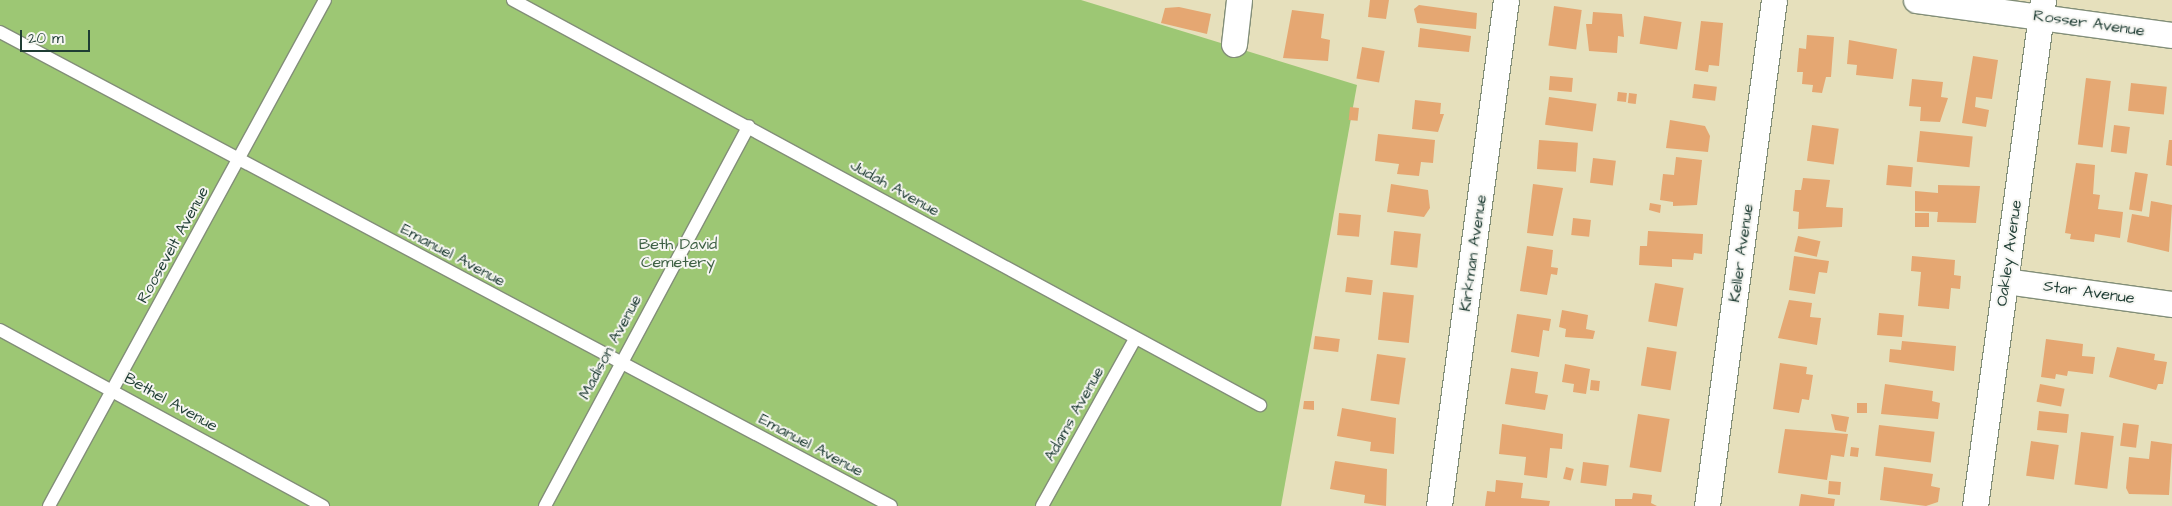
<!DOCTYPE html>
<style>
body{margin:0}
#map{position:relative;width:2172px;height:506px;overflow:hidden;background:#e6e0bc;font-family:"Architects Daughter",sans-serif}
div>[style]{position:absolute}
.green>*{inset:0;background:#9dc774}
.building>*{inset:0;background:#e5a772;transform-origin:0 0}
.roads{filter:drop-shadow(1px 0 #828e78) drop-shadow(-1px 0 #828e78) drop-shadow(0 1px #828e78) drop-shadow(0 -1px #828e78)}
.service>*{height:12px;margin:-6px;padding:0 6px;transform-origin:6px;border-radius:6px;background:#fff}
.minor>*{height:25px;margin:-12.5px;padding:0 12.5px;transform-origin:12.5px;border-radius:12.5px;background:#fff}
span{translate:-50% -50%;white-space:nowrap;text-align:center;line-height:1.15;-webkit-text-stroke:4px #f6f6f2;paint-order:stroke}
.street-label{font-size:16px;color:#1f3d34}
.park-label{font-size:16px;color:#3e6044}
.scale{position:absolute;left:20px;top:30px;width:70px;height:22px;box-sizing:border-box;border:2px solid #1f3d34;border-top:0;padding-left:6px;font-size:15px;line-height:18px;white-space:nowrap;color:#1f3d34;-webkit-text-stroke:4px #f6f6f2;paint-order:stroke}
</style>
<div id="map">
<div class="green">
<i style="clip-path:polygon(0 0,1081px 0,1357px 85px,1281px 506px,0 506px)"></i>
</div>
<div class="building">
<i style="clip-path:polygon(1370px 0,1389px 0,1386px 19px,1368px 17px)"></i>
<i style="clip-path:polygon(1419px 5px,1477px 13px,1476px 29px,1417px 23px,1414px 9px)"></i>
<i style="left:1554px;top:6px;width:28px;height:40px;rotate:8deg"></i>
<i style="clip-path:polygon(1179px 7px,1211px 14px,1207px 34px,1161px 23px,1165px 8px)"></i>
<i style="clip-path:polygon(1292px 10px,1324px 14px,1321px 38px,1330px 40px,1328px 61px,1283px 58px)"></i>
<i style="clip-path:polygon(1593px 12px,1622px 14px,1624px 37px,1618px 36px,1617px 53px,1589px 51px,1586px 24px,1592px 24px)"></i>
<i style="left:1644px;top:16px;width:38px;height:28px;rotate:9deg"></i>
<i style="clip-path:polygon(1701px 21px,1723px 23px,1719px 66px,1709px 65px,1708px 72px,1695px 70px)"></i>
<i style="clip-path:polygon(1420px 28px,1471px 36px,1469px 52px,1418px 47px)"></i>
<i style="clip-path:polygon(1807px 35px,1834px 37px,1831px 77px,1826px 77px,1822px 93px,1812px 92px,1813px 85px,1802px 84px,1803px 72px,1797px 72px,1799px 48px,1806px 49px)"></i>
<i style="clip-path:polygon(1849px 40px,1897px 49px,1893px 79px,1856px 75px,1857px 65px,1847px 64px)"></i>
<i style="left:1362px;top:47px;width:23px;height:32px;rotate:10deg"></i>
<i style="clip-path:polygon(1973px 56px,1998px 60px,1992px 99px,1976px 97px,1975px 107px,1989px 110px,1986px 127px,1962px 123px)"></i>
<i style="left:1550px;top:76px;width:23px;height:14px;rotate:5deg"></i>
<i style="left:2086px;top:78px;width:25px;height:67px;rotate:7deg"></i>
<i style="clip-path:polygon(1912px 79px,1943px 82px,1941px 97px,1948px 98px,1940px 122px,1920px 121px,1921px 107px,1909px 106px)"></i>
<i style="left:2131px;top:83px;width:36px;height:28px;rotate:6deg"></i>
<i style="left:1694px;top:84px;width:23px;height:14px;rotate:7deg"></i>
<i style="left:1618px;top:92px;width:9px;height:9px;rotate:6deg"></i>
<i style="left:1629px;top:93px;width:8px;height:10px;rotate:7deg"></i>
<i style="left:1549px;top:97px;width:48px;height:28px;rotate:8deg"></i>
<i style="clip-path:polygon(1415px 100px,1441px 103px,1440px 114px,1444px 114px,1438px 132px,1412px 129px)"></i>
<i style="left:1350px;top:107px;width:9px;height:13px;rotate:6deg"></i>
<i style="clip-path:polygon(1670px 120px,1705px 126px,1710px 136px,1708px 152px,1666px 148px)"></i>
<i style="left:1812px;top:125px;width:27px;height:36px;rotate:8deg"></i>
<i style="left:2114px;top:125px;width:16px;height:27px;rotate:7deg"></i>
<i style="left:1920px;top:131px;width:53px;height:31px;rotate:6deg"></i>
<i style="clip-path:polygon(1378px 134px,1435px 140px,1433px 163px,1421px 162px,1419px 176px,1397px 174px,1399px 164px,1375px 161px)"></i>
<i style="left:1539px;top:140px;width:39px;height:29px;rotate:4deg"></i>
<i style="clip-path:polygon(2169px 140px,2172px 140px,2172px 166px,2166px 165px)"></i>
<i style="clip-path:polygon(1676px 157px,1702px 160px,1697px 205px,1673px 206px,1673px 202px,1660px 200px,1663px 174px,1674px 175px)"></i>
<i style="left:1593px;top:158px;width:23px;height:25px;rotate:7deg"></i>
<i style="clip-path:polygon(2076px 163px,2095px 165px,2093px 194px,2100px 195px,2098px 209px,2123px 212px,2120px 238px,2095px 234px,2094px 242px,2070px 239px,2071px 234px,2065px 233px)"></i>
<i style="left:1888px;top:165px;width:25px;height:20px;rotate:5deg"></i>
<i style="left:2135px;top:172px;width:13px;height:38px;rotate:9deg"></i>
<i style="clip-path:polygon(1803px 178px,1830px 180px,1826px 207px,1843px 208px,1842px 227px,1798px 229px,1799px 212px,1793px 211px,1795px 190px,1801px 190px)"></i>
<i style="clip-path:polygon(1391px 184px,1428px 190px,1430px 208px,1424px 217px,1387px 212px)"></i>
<i style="clip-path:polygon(1533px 184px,1563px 188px,1553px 236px,1527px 233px)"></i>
<i style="clip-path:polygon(1938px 185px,1980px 186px,1976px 223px,1937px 222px,1938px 212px,1915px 211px,1915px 191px,1938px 193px)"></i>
<i style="clip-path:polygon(2151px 201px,2172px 205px,2169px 252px,2127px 242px,2132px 214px,2149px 217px)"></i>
<i style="clip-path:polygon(1650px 203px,1661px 205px,1660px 213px,1649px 210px)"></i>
<i style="left:1339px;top:213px;width:22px;height:22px;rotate:5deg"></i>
<i style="left:1915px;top:213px;width:14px;height:14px"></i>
<i style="left:1573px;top:218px;width:18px;height:17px;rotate:6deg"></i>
<i style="left:1394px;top:231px;width:27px;height:34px;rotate:6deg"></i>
<i style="clip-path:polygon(1648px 231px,1703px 234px,1702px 254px,1694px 253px,1693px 260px,1672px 259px,1672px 267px,1639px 265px,1640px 246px,1647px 246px)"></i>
<i style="left:1798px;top:236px;width:23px;height:16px;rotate:13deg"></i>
<i style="clip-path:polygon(1527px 246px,1553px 250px,1551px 267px,1558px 268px,1557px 275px,1551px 274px,1547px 295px,1520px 291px)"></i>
<i style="clip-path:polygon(1794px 256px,1829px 261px,1827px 273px,1819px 272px,1815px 294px,1789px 290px)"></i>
<i style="clip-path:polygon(1912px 256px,1955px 260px,1954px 275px,1961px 276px,1960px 289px,1951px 288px,1949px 309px,1918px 306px,1921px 272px,1911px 271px)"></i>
<i style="left:1347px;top:277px;width:26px;height:15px;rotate:7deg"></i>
<i style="left:1655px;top:283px;width:29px;height:39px;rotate:10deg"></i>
<i style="left:1383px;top:292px;width:31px;height:48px;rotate:6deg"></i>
<i style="clip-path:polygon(1789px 300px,1812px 303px,1810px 317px,1821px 318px,1817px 345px,1778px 338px)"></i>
<i style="clip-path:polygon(1562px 310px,1588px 315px,1586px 329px,1595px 331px,1593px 339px,1565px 337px,1566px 329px,1559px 327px)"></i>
<i style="left:1879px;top:313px;width:25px;height:22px;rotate:5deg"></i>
<i style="clip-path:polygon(1517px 314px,1551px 319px,1549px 331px,1543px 330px,1539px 357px,1511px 352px)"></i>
<i style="left:1315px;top:336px;width:25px;height:13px;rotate:7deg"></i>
<i style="clip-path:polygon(2046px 339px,2083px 344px,2082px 356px,2095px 357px,2093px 374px,2068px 371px,2067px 376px,2056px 374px,2055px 379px,2041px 377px)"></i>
<i style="clip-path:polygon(1902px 341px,1956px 346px,1954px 371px,1889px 362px,1890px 349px,1901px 350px)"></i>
<i style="left:1647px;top:347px;width:30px;height:39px;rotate:9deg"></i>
<i style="clip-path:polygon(2117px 347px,2155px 354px,2154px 360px,2167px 362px,2163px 384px,2158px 384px,2156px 390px,2109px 377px)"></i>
<i style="left:1377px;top:354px;width:29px;height:47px;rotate:8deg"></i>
<i style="clip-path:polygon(1780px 363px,1807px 367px,1806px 374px,1813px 375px,1809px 400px,1802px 399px,1799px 413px,1773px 409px)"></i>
<i style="clip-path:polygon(1565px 364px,1590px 369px,1586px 394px,1573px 392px,1574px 384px,1562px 382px)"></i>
<i style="clip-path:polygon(1511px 368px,1538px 372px,1535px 393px,1548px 395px,1545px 410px,1505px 404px)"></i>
<i style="left:1591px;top:380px;width:9px;height:10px;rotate:6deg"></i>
<i style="clip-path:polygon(1885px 384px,1933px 391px,1932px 401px,1940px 403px,1938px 419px,1881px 414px)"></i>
<i style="left:2040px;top:384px;width:25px;height:18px;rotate:11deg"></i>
<i style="clip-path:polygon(1304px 401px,1314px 401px,1314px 410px,1303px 409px)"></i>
<i style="left:1857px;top:403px;width:10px;height:10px"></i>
<i style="clip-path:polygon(1342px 408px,1396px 418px,1394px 454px,1370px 451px,1371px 442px,1337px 436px)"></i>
<i style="left:2039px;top:411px;width:30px;height:19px;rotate:6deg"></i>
<i style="left:1638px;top:414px;width:32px;height:54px;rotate:9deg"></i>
<i style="clip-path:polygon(1831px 414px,1849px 417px,1846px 432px,1835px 430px)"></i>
<i style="left:2123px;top:423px;width:16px;height:23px;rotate:7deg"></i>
<i style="clip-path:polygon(1502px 424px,1563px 434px,1562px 449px,1550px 448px,1547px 478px,1524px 475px,1526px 457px,1499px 454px)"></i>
<i style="left:1879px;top:425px;width:56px;height:31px;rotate:7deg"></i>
<i style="clip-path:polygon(1785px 429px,1848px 434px,1844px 457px,1831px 455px,1827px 480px,1778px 473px)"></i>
<i style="left:2081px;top:432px;width:33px;height:53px;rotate:7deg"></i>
<i style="left:2031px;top:441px;width:28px;height:35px;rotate:8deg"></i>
<i style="clip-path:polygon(2151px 441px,2172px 444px,2169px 495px,2129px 494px,2126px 488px,2129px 457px,2149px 459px)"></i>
<i style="left:1851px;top:447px;width:8px;height:9px;rotate:7deg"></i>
<i style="clip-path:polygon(1335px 461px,1387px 469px,1386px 506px,1364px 503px,1365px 495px,1330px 489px)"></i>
<i style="left:1583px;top:462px;width:26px;height:21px;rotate:7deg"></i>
<i style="left:1566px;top:467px;width:8px;height:12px;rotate:14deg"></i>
<i style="clip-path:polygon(1884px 467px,1933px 474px,1931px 486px,1940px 488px,1938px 502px,1926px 506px,1880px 500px)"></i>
<i style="clip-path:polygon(1496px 480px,1523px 483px,1521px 498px,1550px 501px,1549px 506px,1485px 506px,1487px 491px,1495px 492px)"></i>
<i style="left:1829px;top:481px;width:12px;height:13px;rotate:5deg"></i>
<i style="clip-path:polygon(1633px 493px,1652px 495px,1651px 503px,1657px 506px,1615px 506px,1615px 499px,1632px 499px)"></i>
<i style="clip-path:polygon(1801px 494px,1835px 499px,1834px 506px,1799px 506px)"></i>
</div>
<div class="roads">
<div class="service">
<i style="left:513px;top:0;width:850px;rotate:28.47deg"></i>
<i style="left:0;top:32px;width:1009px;rotate:28.01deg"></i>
<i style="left:0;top:330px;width:368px;rotate:28.6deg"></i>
<i style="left:49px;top:506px;width:576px;rotate:-61.39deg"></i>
<i style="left:545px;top:506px;width:431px;rotate:-61.8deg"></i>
<i style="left:1042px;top:506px;width:191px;rotate:-60.9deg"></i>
</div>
<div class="minor">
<i style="left:1916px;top:0;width:258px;rotate:7.8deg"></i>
<i style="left:1234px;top:44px;width:44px;rotate:-83.5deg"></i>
<i style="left:2006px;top:281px;width:168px;rotate:7.9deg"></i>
<i style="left:1439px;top:506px;width:510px;rotate:-82.46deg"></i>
<i style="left:1707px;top:506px;width:510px;rotate:-82.46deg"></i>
<i style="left:1975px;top:506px;width:511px;rotate:-82.35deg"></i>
</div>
</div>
<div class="street-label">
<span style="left:2089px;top:23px;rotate:8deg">Rosser Avenue</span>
<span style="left:895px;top:188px;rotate:29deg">Judah Avenue</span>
<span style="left:173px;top:245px;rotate:-61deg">Roosevelt Avenue</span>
<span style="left:1473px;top:253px;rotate:-82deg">Kirkman Avenue</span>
<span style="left:1741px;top:253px;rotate:-82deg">Keller Avenue</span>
<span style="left:2009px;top:253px;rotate:-82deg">Oakley Avenue</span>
<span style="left:453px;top:255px;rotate:28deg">Emanuel Avenue</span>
<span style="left:2089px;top:292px;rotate:8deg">Star Avenue</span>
<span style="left:610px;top:347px;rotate:-62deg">Madison Avenue</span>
<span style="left:171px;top:402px;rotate:29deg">Bethel Avenue</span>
<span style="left:1074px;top:414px;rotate:-61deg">Adams Avenue</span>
<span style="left:811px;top:445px;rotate:28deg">Emanuel Avenue</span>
</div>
<div class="park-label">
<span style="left:678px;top:253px">Beth David<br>Cemetery</span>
</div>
<div class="scale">20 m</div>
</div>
